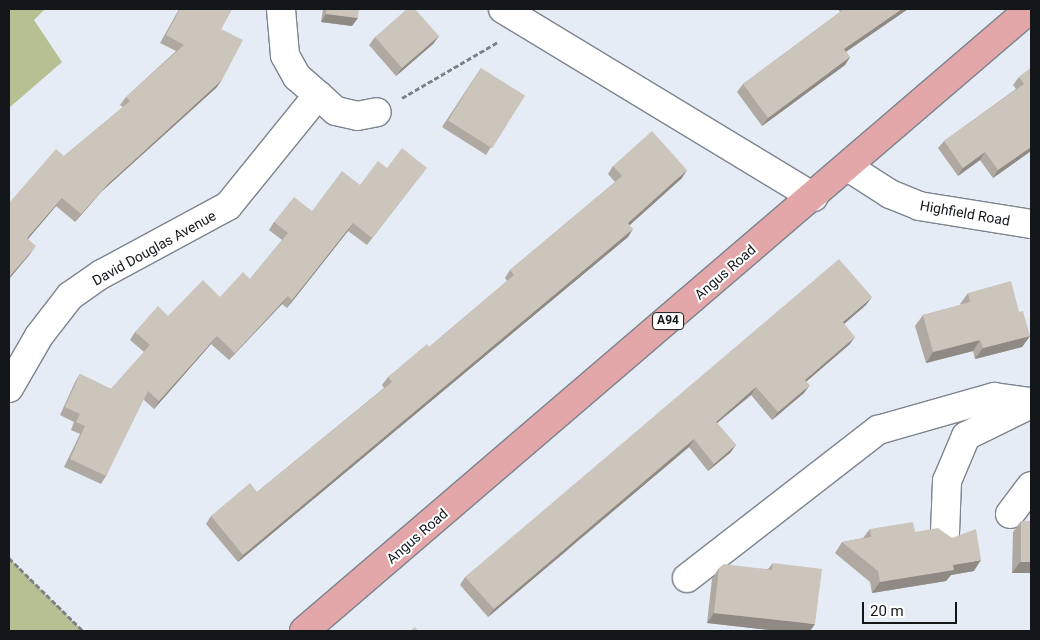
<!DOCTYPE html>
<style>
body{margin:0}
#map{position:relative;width:1040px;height:640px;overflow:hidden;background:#e5ecf6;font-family:Roboto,sans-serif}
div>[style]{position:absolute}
.green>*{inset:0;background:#b6c092}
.path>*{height:3px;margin-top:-1.5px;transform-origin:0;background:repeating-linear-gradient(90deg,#7d8288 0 5px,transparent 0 7.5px)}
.roads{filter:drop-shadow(1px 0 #7d848d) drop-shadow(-1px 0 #7d848d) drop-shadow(0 1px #7d848d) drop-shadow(0 -1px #7d848d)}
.minor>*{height:28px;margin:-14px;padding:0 14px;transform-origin:14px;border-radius:14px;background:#fff}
.major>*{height:28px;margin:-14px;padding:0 14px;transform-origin:14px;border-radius:14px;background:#e4a7a9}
.wall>*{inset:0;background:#afa9a1}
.shaded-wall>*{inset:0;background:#8f8a83}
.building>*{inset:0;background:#ccc5bb;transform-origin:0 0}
span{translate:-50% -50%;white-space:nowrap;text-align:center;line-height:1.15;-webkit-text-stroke:4px #fff;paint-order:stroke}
.shield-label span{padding:1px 4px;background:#fff;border:1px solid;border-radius:4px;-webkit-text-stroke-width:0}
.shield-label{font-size:12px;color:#14171a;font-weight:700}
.street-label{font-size:14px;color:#14171a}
.frame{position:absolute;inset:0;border:10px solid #14171a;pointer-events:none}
.scale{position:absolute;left:862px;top:602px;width:95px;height:22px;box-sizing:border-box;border:2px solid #14171a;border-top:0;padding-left:6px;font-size:15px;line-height:18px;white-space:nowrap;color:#14171a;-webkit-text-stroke:4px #fff;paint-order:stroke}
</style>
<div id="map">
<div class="green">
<i style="clip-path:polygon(9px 9px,45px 9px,34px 20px,62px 62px,9px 108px)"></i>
<i style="clip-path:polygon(9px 558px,83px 631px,9px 631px)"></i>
</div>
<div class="path">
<i style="left:402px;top:98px;width:111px;rotate:-30.3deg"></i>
<i style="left:9px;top:558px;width:104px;rotate:44.6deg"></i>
</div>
<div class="roads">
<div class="minor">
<i style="left:503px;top:9px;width:363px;rotate:31.2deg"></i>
<i style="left:318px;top:95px;width:24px;rotate:42deg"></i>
<i style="left:336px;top:111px;width:22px;rotate:13deg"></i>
<i style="left:357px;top:116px;width:20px;rotate:-11deg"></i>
<i style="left:848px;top:167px;width:50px;rotate:32.7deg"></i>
<i style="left:890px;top:194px;width:31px;rotate:22deg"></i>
<i style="left:919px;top:206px;width:113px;rotate:9.1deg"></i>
<i style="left:9px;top:388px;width:60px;rotate:-60deg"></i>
<i style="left:39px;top:336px;width:51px;rotate:-52.2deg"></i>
<i style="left:70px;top:296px;width:39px;rotate:-35deg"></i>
<i style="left:102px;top:274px;width:143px;rotate:-28.4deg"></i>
<i style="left:228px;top:206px;width:143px;rotate:-51deg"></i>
<i style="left:318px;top:95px;width:28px;rotate:-139deg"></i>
<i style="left:297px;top:77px;width:25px;rotate:-119deg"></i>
<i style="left:285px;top:55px;width:46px;rotate:-95deg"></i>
<i style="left:1010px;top:514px;width:35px;rotate:-53deg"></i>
<i style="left:945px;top:533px;width:52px;rotate:-87.8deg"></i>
<i style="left:947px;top:481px;width:49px;rotate:-67.1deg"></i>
<i style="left:966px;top:436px;width:72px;rotate:-26.2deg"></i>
<i style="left:687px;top:578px;width:242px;rotate:-37.8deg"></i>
<i style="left:878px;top:430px;width:121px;rotate:-15.9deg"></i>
<i style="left:994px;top:397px;width:37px;rotate:8deg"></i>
</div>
<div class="major">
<i style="left:304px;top:631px;width:956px;rotate:-40.59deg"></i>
</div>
</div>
<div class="wall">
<i style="clip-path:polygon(179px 9px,232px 9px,221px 29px,222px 80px,216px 88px,101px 192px,75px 222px,56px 206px,28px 239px,30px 254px,9px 279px,64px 156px,123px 107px,120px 105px,126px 97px,176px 51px,160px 43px)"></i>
<i style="clip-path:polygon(323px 9px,359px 9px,352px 26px,321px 22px)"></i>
<i style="clip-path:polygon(838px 9px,908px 9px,846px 52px,850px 57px,845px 65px,762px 126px,737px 92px,743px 84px,840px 12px)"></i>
<i style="clip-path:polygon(439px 36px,433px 44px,396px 76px,369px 45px,375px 37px)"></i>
<i style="clip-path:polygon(481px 68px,491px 147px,486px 155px,442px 127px)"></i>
<i style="clip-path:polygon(1031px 68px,1031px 151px,993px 178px,980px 160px,958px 176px,938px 148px,944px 141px,1016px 89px,1013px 85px,1019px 77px)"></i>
<i style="clip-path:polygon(613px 166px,682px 178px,630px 225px,628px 237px,238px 562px,206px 524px,211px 516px,257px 492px,384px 388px,382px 385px,388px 377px,429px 347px,507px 281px,505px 278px,510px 270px,615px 182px,608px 174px)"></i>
<i style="clip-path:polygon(387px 168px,421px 175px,367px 245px,348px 231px,287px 308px,282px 304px,229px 360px,211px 344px,154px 409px,143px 399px,106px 476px,101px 484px,64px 467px,80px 434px,71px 430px,74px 422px,60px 415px,75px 382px,80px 374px,111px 389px,144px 352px,130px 340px,135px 332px,168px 316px,220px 297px,250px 279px,282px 240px,269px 230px,274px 222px,312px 211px,360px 185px)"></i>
<i style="clip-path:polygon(968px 293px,1019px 312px,1030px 336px,1022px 347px,975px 359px,973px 351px,926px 363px,915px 326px,923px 315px,961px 305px,960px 304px)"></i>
<i style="clip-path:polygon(866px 305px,844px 324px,850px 344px,807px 381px,804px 393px,772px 420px,751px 395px,717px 423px,736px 445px,730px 453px,708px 471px,689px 447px,488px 617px,460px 585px,465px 577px)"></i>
<i style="clip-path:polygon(1021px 521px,1031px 573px,1012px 573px,1013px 532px)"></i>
<i style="clip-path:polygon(870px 529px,915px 532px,974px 571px,951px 575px,946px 581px,872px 593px,870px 582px,835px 553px,842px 542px,863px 538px)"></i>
<i style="clip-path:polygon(773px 563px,810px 631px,778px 631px,707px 623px,712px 579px,719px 568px,768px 569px)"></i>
</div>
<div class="shaded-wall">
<i style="clip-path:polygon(902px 9px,908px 9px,838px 57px,844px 49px)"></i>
<i style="clip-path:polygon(326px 14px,358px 18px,352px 26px,321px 22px)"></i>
<i style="clip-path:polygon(439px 36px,433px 44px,396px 76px,402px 68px)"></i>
<i style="clip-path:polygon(850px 57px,845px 65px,762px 126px,768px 118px)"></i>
<i style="clip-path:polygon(222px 80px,216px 88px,101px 192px,75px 222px,81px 214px,107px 185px)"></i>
<i style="clip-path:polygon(1031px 147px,1031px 151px,993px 178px,998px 170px)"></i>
<i style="clip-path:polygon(985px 152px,980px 160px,958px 176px,963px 168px)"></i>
<i style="clip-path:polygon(687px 170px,682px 178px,623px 231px,628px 223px)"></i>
<i style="clip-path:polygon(62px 198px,56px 206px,22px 246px,27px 238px)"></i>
<i style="clip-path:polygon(353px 223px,348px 231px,287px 308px,292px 300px)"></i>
<i style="clip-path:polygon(633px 229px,628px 237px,238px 562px,243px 555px)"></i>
<i style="clip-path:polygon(36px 246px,30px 254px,9px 279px,9px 277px)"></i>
<i style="clip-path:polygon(288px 296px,282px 304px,229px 360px,235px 353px)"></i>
<i style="clip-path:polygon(872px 297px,866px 305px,837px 330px,843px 322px)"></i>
<i style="clip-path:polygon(217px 336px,211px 344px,154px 409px,159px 401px)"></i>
<i style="clip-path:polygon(1030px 336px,1022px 347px,975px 359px,983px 348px)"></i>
<i style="clip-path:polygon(855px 337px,850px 344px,800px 387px,805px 380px)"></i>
<i style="clip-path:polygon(980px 340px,973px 351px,926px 363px,933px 352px)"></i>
<i style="clip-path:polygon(810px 385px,804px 393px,772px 420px,778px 412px)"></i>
<i style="clip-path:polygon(756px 387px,751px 395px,710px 429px,716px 422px)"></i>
<i style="clip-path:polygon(694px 439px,689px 447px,488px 617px,494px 609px)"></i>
<i style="clip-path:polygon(736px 445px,730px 453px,708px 471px,714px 464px)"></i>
<i style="clip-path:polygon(981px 560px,974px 571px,951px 575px,946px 581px,872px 593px,880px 582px,953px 565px)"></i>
<i style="clip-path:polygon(1020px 562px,1031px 562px,1031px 573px,1012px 573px)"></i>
<i style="clip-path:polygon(714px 613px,815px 624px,810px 631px,778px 631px,707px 623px)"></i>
</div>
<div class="building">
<i style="clip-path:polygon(180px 9px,232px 9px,221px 29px,243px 40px,222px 80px,107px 185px,81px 214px,62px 198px,27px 238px,36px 246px,9px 277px,9px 203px,56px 149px,64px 156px,130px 101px,126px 97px,184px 45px,166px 35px)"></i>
<i style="clip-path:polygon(327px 9px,359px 9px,358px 18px,326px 14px)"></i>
<i style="clip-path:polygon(407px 9px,415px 9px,439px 36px,402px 68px,375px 37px)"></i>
<i style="clip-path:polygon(844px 9px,902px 9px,844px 49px,850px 57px,768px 118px,743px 84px)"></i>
<i style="left:481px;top:68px;width:52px;height:62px;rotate:32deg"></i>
<i style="clip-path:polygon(1031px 68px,1031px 147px,998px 170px,985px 152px,963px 168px,944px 141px,1024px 84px,1019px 77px)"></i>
<i style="clip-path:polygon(652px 131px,687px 170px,628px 223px,633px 229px,243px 555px,211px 516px,250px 483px,257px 492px,392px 382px,388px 377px,427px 344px,429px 347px,514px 275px,510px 270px,622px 176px,613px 166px)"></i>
<i style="clip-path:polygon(402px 148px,427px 168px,372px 238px,353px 223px,292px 300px,288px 296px,235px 353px,217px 336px,159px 401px,148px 391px,106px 476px,70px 459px,85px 426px,76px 422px,80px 414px,65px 407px,80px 374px,111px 389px,150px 345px,135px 332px,158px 306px,168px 316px,203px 280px,220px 297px,243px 272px,250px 279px,288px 233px,274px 222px,294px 197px,312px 211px,342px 171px,360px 185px,378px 161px,387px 168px)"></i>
<i style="clip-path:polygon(839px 259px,872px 297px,843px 322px,855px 337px,805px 380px,810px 385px,778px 412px,756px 387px,716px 422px,736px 445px,714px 464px,694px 439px,494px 609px,465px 577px)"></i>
<i style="clip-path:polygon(1011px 281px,1019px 312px,1023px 311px,1030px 336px,983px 348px,980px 340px,933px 352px,923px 315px,970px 302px,968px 293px)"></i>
<i style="left:1021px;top:521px;width:10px;height:41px"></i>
<i style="clip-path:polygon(913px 522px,915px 532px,938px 528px,952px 538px,976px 529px,981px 560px,953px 565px,954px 570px,880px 582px,878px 571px,842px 542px,871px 537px,870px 529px)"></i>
<i style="clip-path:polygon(773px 563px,822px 569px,815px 624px,714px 613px,719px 568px,724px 564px,772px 570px)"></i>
<i style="clip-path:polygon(415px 627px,418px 631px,410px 631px)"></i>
</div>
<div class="shield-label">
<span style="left:668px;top:321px">A94</span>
</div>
<div class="street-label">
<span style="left:965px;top:213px;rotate:10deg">Highfield Road</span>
<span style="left:154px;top:248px;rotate:-29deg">David Douglas Avenue</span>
<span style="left:725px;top:272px;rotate:-41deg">Angus Road</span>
<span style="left:417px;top:536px;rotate:-41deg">Angus Road</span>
</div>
<div class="frame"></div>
<div class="scale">20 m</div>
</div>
